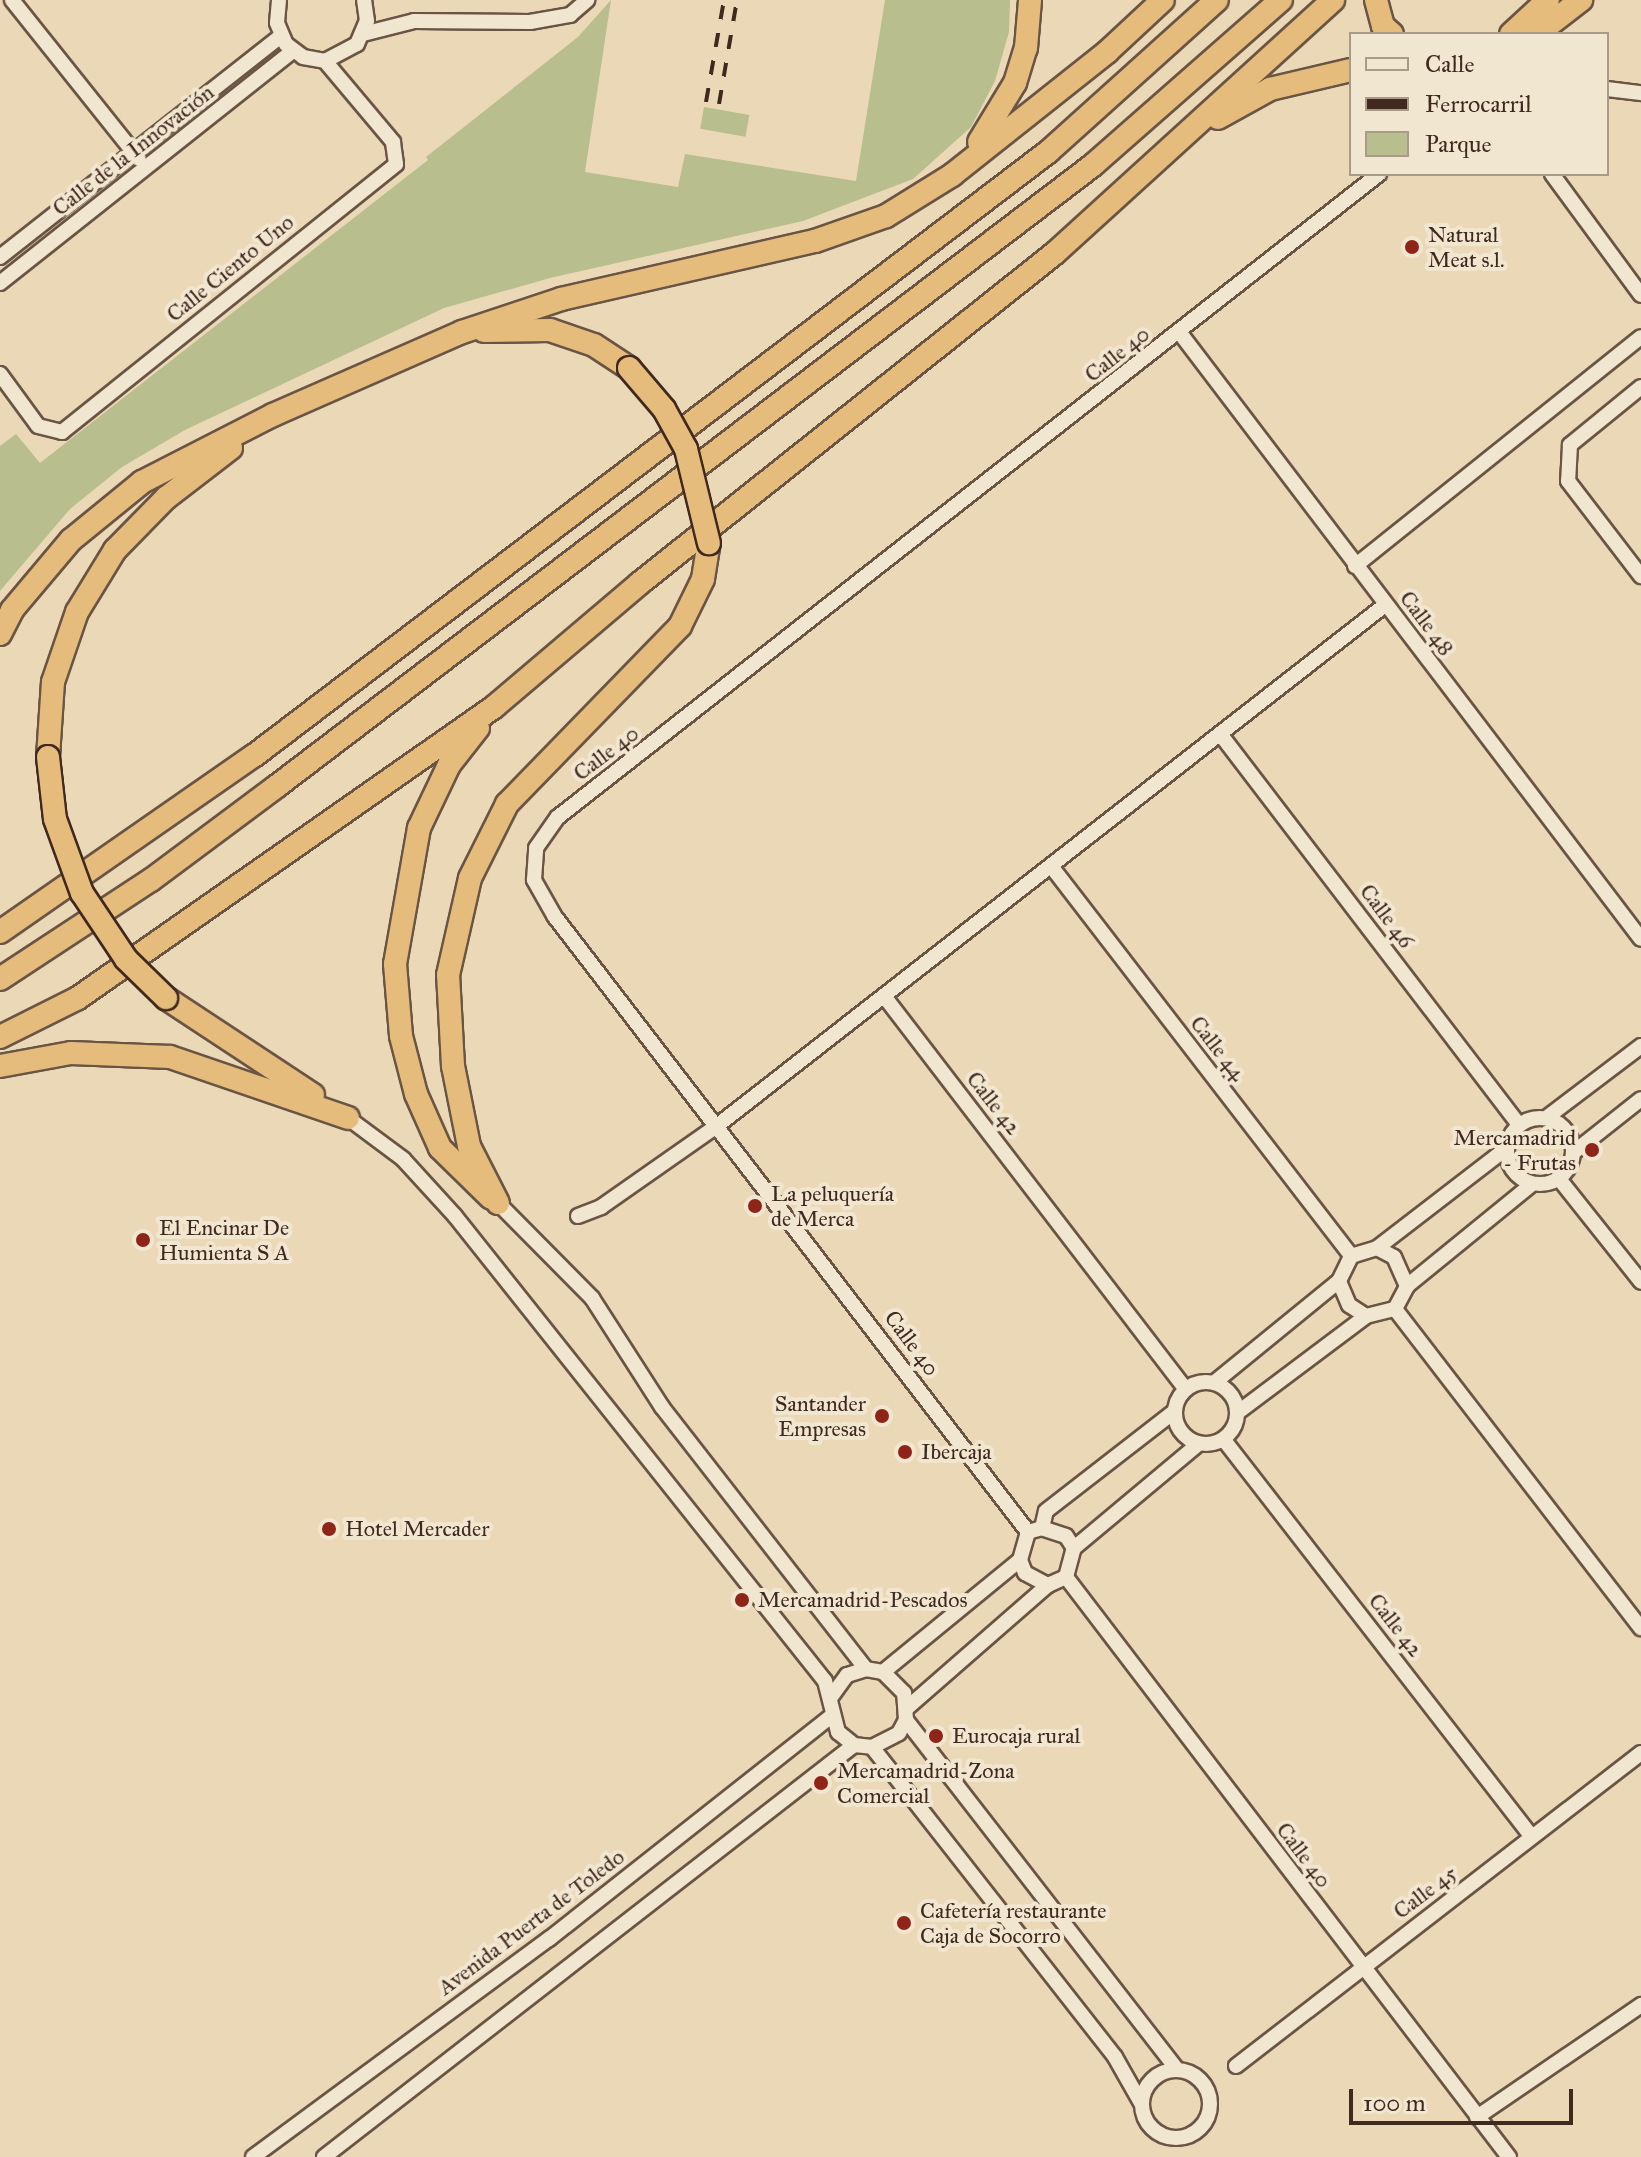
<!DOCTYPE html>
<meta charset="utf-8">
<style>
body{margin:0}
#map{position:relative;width:1641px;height:2157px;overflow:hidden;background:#ead8b7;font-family:"IM FELL Great Primer",serif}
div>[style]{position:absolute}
.green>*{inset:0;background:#b8be8d;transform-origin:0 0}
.roads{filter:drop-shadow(2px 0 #6a5545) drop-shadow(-2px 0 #6a5545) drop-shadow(0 2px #6a5545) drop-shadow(0 -2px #6a5545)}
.minor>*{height:14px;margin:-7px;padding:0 7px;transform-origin:7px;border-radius:7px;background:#f1e6d0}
.minor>.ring{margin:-7px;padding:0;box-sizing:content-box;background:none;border:14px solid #f1e6d0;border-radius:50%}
.highway>*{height:22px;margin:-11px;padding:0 11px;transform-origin:11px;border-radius:11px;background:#e5bc7c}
.rail>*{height:4px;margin-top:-2px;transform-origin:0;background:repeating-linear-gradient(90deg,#40291f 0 14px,transparent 0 28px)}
.bridges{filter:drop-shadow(2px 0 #40291f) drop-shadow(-2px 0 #40291f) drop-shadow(0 2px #40291f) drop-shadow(0 -2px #40291f)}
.highway-bridge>*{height:22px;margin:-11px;padding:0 11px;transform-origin:11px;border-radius:11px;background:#e5bc7c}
.dots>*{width:22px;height:22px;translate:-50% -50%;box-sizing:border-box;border:4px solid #f1e6d0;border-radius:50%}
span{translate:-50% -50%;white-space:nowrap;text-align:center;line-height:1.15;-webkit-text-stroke:8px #f1e6d0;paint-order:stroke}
.street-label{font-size:22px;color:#40291f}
.poi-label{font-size:22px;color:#40291f}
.left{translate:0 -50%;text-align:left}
.right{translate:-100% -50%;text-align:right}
.legend{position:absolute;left:1349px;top:32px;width:260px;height:144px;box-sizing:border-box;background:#f1e6d0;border:2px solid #aa9a89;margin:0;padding:10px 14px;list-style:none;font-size:24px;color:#40291f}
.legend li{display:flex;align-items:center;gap:16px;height:40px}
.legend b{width:40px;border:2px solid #aa9a89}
.scale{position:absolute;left:1349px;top:2089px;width:224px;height:36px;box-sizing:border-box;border:4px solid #40291f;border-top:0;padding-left:10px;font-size:24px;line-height:28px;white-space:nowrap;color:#40291f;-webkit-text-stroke:6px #f1e6d0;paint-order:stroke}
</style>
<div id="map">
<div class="green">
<i style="clip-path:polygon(611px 0,585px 172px,678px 187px,685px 154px,856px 181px,885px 0,1010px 0,1009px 32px,995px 81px,971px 127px,913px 179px,803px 221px,550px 278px,444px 308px,185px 430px,122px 467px,70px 509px,0 591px,0 446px,16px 434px,40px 463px,428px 160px,426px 157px,578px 37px)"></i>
<i style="left:704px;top:107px;width:46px;height:22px;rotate:10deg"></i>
</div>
<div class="roads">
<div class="minor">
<i style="left:12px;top:0;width:203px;rotate:51.4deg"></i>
<i style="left:279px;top:0;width:23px;rotate:95deg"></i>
<i style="left:277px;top:23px;width:23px;rotate:67deg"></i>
<i style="left:286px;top:44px;width:21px;rotate:37deg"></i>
<i style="left:303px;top:57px;width:22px;rotate:10deg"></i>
<i style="left:325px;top:61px;width:36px;rotate:-28deg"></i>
<i style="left:357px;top:44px;width:25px;rotate:-67deg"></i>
<i style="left:367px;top:21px;width:21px;rotate:-98deg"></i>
<i style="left:363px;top:34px;width:53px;rotate:-14.3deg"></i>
<i style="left:414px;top:21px;width:116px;rotate:0.5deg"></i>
<i style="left:530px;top:22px;width:41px;rotate:-9.9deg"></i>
<i style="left:570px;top:15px;width:23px;rotate:-41deg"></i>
<i style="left:1607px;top:89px;width:34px;rotate:7deg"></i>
<i style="left:1552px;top:174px;width:150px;rotate:53.7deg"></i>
<i style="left:0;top:257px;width:357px;rotate:-38.2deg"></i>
<i style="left:0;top:283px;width:374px;rotate:-38.4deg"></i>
<i style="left:1180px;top:333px;width:761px;rotate:52.74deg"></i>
<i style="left:0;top:374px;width:64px;rotate:53.8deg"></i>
<i style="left:38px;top:426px;width:25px;rotate:14deg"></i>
<i style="left:62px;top:432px;width:428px;rotate:-38.7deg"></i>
<i style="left:396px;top:164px;width:22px;rotate:-98deg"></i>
<i style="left:393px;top:142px;width:106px;rotate:-130deg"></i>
<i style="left:1641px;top:387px;width:92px;rotate:140.8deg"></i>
<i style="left:1570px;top:445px;width:36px;rotate:93deg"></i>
<i style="left:1568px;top:481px;width:120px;rotate:52.5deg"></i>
<i style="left:1355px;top:566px;width:366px;rotate:-38.7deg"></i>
<i style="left:1221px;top:735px;width:489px;rotate:52.6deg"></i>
<i style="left:1051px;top:866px;width:492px;rotate:52.4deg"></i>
<i style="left:884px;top:996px;width:494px;rotate:52.5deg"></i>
<i class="ring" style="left:1507px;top:1118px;width:52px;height:52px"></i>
<i style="left:348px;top:1118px;width:69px;rotate:36.7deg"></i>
<i style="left:403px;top:1159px;width:77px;rotate:47.6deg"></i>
<i style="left:455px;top:1216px;width:594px;rotate:51.49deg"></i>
<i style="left:825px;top:1681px;width:53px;rotate:75.7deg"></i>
<i style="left:838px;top:1732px;width:21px;rotate:39deg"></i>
<i style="left:854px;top:1745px;width:18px;rotate:6deg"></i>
<i style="left:872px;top:1747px;width:30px;rotate:-27deg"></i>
<i style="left:899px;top:1733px;width:15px;rotate:-62deg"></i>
<i style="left:906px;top:1720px;width:27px;rotate:-94deg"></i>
<i style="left:904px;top:1693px;width:30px;rotate:-135deg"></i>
<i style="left:883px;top:1672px;width:17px;rotate:-170deg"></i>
<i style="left:866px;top:1669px;width:20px;rotate:162deg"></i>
<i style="left:847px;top:1675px;width:29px;rotate:126deg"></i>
<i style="left:1546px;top:1118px;width:119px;rotate:-37.2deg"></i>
<i style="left:1574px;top:1152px;width:85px;rotate:-38.3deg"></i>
<i style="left:1560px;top:1180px;width:130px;rotate:51.5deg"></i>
<i style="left:498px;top:1203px;width:134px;rotate:45.3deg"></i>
<i style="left:592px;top:1298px;width:130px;rotate:57.3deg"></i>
<i style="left:662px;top:1407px;width:332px;rotate:52.1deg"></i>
<i style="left:578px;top:1216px;width:25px;rotate:-21deg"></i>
<i style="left:601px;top:1207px;width:143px;rotate:-35deg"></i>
<i style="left:718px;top:1125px;width:846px;rotate:-37.94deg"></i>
<i style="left:1377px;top:1248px;width:164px;rotate:-37.6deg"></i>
<i style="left:1395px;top:1309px;width:403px;rotate:52.4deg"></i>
<i style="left:1366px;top:1316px;width:20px;rotate:-147deg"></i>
<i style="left:1349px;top:1305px;width:26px;rotate:-113deg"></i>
<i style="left:1339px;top:1281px;width:28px;rotate:-64deg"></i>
<i style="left:1351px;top:1256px;width:27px;rotate:-17deg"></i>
<i style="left:1377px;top:1248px;width:19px;rotate:28deg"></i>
<i style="left:1394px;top:1257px;width:32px;rotate:66deg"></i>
<i class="ring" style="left:1175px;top:1382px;width:48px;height:48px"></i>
<i style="left:1215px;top:1382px;width:160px;rotate:-39.2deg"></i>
<i style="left:1237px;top:1413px;width:161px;rotate:-36.9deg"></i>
<i style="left:1366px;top:1316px;width:30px;rotate:-14deg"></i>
<i style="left:1395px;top:1309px;width:26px;rotate:-62deg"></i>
<i style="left:1407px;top:1286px;width:161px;rotate:-39.2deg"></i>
<i style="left:1224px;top:1440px;width:502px;rotate:52.2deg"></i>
<i style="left:1042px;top:1528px;width:17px;rotate:-77deg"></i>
<i style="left:1046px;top:1511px;width:163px;rotate:-37.8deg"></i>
<i style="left:1028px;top:1532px;width:776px;rotate:-127.56deg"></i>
<i style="left:555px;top:917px;width:43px;rotate:-119.6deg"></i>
<i style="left:534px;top:880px;width:32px;rotate:-86deg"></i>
<i style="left:536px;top:848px;width:38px;rotate:-55deg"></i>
<i style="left:558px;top:817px;width:1043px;rotate:-38.07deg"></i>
<i style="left:1074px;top:1548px;width:160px;rotate:-39.9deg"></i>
<i style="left:1066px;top:1577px;width:730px;rotate:52.63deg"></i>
<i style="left:883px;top:1672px;width:177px;rotate:-39.3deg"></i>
<i style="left:907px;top:1708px;width:187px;rotate:-41.1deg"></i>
<i style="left:1048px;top:1585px;width:20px;rotate:-24deg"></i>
<i style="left:1066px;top:1577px;width:30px;rotate:-75deg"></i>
<i style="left:1074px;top:1548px;width:14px;rotate:-124deg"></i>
<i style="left:1066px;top:1536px;width:25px;rotate:-162deg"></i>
<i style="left:1042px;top:1528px;width:15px;rotate:164deg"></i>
<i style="left:1028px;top:1532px;width:29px;rotate:106deg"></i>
<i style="left:1020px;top:1560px;width:14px;rotate:69deg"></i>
<i style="left:1025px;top:1573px;width:26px;rotate:28deg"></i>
<i style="left:906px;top:1720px;width:442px;rotate:52.2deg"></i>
<i style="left:872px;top:1747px;width:394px;rotate:51.9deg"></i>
<i style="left:1115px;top:2057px;width:53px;rotate:60.5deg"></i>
<i style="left:1236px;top:2066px;width:512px;rotate:-37.7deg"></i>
<i class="ring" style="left:1142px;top:2070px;width:54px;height:54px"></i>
<i style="left:1477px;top:2117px;width:199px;rotate:-34.3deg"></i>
<i style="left:253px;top:2157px;width:368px;rotate:-36.4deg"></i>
<i style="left:549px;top:1939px;width:360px;rotate:-38.3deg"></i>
<i style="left:324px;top:2157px;width:671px;rotate:-37.86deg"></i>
</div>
<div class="highway">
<i style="left:1376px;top:0;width:27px;rotate:75deg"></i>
<i style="left:1383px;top:26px;width:12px;rotate:42deg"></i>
<i style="left:1511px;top:34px;width:50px;rotate:-42.6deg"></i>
<i style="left:1537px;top:34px;width:56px;rotate:-37.7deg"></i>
<i style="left:1218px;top:118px;width:60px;rotate:-29.1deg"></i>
<i style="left:1270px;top:89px;width:83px;rotate:-13.2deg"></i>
<i style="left:979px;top:142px;width:69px;rotate:-58.6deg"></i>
<i style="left:1015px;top:83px;width:37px;rotate:-73deg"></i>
<i style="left:1026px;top:48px;width:48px;rotate:-85.2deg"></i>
<i style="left:484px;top:331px;width:66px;rotate:-0.9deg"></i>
<i style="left:550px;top:330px;width:46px;rotate:18.8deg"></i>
<i style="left:594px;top:345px;width:42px;rotate:33.3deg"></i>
<i style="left:0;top:634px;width:27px;rotate:-63deg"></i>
<i style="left:12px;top:610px;width:92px;rotate:-49.9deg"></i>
<i style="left:71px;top:540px;width:92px;rotate:-39.2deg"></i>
<i style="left:142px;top:482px;width:147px;rotate:-27.1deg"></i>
<i style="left:273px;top:415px;width:206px;rotate:-23.7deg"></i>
<i style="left:462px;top:332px;width:104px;rotate:-18.4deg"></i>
<i style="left:561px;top:299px;width:261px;rotate:-12.9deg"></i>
<i style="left:815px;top:241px;width:75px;rotate:-19.4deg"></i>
<i style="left:886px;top:216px;width:78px;rotate:-31.8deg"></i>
<i style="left:952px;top:175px;width:198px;rotate:-38.4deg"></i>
<i style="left:1107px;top:52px;width:76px;rotate:-42.9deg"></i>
<i style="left:478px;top:728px;width:47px;rotate:128.1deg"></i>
<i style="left:449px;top:765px;width:70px;rotate:115.5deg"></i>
<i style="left:419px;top:828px;width:138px;rotate:100deg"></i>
<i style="left:395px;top:964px;width:72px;rotate:85.2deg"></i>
<i style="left:401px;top:1036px;width:60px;rotate:75.5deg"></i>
<i style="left:416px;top:1094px;width:59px;rotate:66deg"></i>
<i style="left:440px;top:1148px;width:71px;rotate:44.4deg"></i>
<i style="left:48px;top:757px;width:75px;rotate:-86.2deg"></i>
<i style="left:53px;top:682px;width:74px;rotate:-71.1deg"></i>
<i style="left:77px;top:612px;width:73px;rotate:-58.5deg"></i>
<i style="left:115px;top:550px;width:73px;rotate:-45.6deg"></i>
<i style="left:166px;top:498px;width:82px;rotate:-37.6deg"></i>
<i style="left:0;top:932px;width:310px;rotate:-34.8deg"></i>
<i style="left:255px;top:755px;width:996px;rotate:-37.25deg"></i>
<i style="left:1048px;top:152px;width:227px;rotate:-42deg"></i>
<i style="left:0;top:979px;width:181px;rotate:-33.3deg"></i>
<i style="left:151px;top:880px;width:157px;rotate:-36.7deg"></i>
<i style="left:277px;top:786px;width:1025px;rotate:-37.27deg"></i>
<i style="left:1093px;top:165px;width:250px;rotate:-41.3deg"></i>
<i style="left:166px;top:998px;width:176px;rotate:33.4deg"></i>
<i style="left:0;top:1037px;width:87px;rotate:-26.6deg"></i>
<i style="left:78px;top:998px;width:508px;rotate:-34.97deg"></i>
<i style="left:494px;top:707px;width:192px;rotate:-40.3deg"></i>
<i style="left:640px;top:583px;width:530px;rotate:-38.49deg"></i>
<i style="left:1055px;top:253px;width:376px;rotate:-42.3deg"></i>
<i style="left:0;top:1066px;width:72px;rotate:-10.4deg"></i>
<i style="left:71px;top:1053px;width:99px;rotate:2.3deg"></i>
<i style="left:170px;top:1057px;width:188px;rotate:18.9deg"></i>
<i style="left:498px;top:1203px;width:64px;rotate:-117deg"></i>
<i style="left:469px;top:1146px;width:82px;rotate:-101.3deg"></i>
<i style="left:453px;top:1066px;width:91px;rotate:-93.1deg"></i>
<i style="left:448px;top:975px;width:99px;rotate:-77.2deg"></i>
<i style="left:470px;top:878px;width:83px;rotate:-63.4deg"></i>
<i style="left:507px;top:804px;width:248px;rotate:-45.8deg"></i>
<i style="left:680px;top:626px;width:52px;rotate:-63.9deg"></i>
<i style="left:703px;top:579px;width:36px;rotate:-81deg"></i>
</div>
</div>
<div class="rail">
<i style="left:706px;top:102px;width:104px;rotate:-80deg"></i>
<i style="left:719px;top:104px;width:106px;rotate:-80.2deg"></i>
</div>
<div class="bridges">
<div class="highway-bridge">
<i style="left:629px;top:368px;width:54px;rotate:49.5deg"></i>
<i style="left:664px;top:409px;width:46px;rotate:61.2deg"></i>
<i style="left:686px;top:449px;width:97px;rotate:76.3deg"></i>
<i style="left:48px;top:757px;width:62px;rotate:83.6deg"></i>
<i style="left:55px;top:819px;width:79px;rotate:70deg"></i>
<i style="left:82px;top:893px;width:79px;rotate:56.3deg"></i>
<i style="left:126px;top:959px;width:56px;rotate:44.3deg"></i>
</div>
</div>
<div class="dots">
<i style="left:1412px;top:247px;background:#8f2418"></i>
<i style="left:1592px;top:1150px;background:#8f2418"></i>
<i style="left:755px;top:1206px;background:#8f2418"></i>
<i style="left:143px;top:1240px;background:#8f2418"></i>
<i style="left:882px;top:1416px;background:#8f2418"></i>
<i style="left:905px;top:1452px;background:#8f2418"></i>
<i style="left:329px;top:1529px;background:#8f2418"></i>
<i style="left:742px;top:1600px;background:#8f2418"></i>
<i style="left:936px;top:1736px;background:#8f2418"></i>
<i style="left:821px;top:1783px;background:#8f2418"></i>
<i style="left:904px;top:1923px;background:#8f2418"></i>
</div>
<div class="street-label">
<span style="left:133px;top:150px;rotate:-38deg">Calle de la Innovación</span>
<span style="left:230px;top:268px;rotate:-39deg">Calle Ciento Uno</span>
<span style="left:1117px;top:354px;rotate:-38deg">Calle 40</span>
<span style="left:1427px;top:623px;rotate:53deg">Calle 48</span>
<span style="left:606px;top:753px;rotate:-37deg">Calle 40</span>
<span style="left:1387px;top:916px;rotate:53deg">Calle 46</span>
<span style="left:1218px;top:1048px;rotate:52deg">Calle 44</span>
<span style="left:994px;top:1103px;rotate:52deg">Calle 42</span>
<span style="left:912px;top:1343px;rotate:53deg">Calle 40</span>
<span style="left:1396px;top:1625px;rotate:52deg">Calle 42</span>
<span style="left:1304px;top:1855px;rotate:53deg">Calle 40</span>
<span style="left:1425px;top:1892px;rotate:-37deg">Calle 45</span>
<span style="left:531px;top:1922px;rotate:-37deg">Avenida Puerta de Toledo</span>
</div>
<div class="poi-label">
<span class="left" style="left:1428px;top:247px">Natural<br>Meat s.l.</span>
<span class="right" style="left:1576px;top:1150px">Mercamadrid<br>- Frutas</span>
<span class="left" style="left:771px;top:1206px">La peluquería<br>de Merca</span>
<span class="left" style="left:159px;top:1240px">El Encinar De<br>Humienta S A</span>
<span class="right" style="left:866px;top:1416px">Santander<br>Empresas</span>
<span class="left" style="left:921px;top:1452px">Ibercaja</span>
<span class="left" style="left:345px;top:1529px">Hotel Mercader</span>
<span class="left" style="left:758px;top:1600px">Mercamadrid-Pescados</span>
<span class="left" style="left:952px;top:1736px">Eurocaja rural</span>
<span class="left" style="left:837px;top:1783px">Mercamadrid-Zona<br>Comercial</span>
<span class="left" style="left:920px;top:1923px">Cafetería restaurante<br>Caja de Socorro</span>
</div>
<ul class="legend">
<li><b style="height:10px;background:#f1e6d0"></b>Calle</li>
<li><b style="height:10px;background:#40291f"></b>Ferrocarril</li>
<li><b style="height:22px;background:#b8be8d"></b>Parque</li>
</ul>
<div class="scale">100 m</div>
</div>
